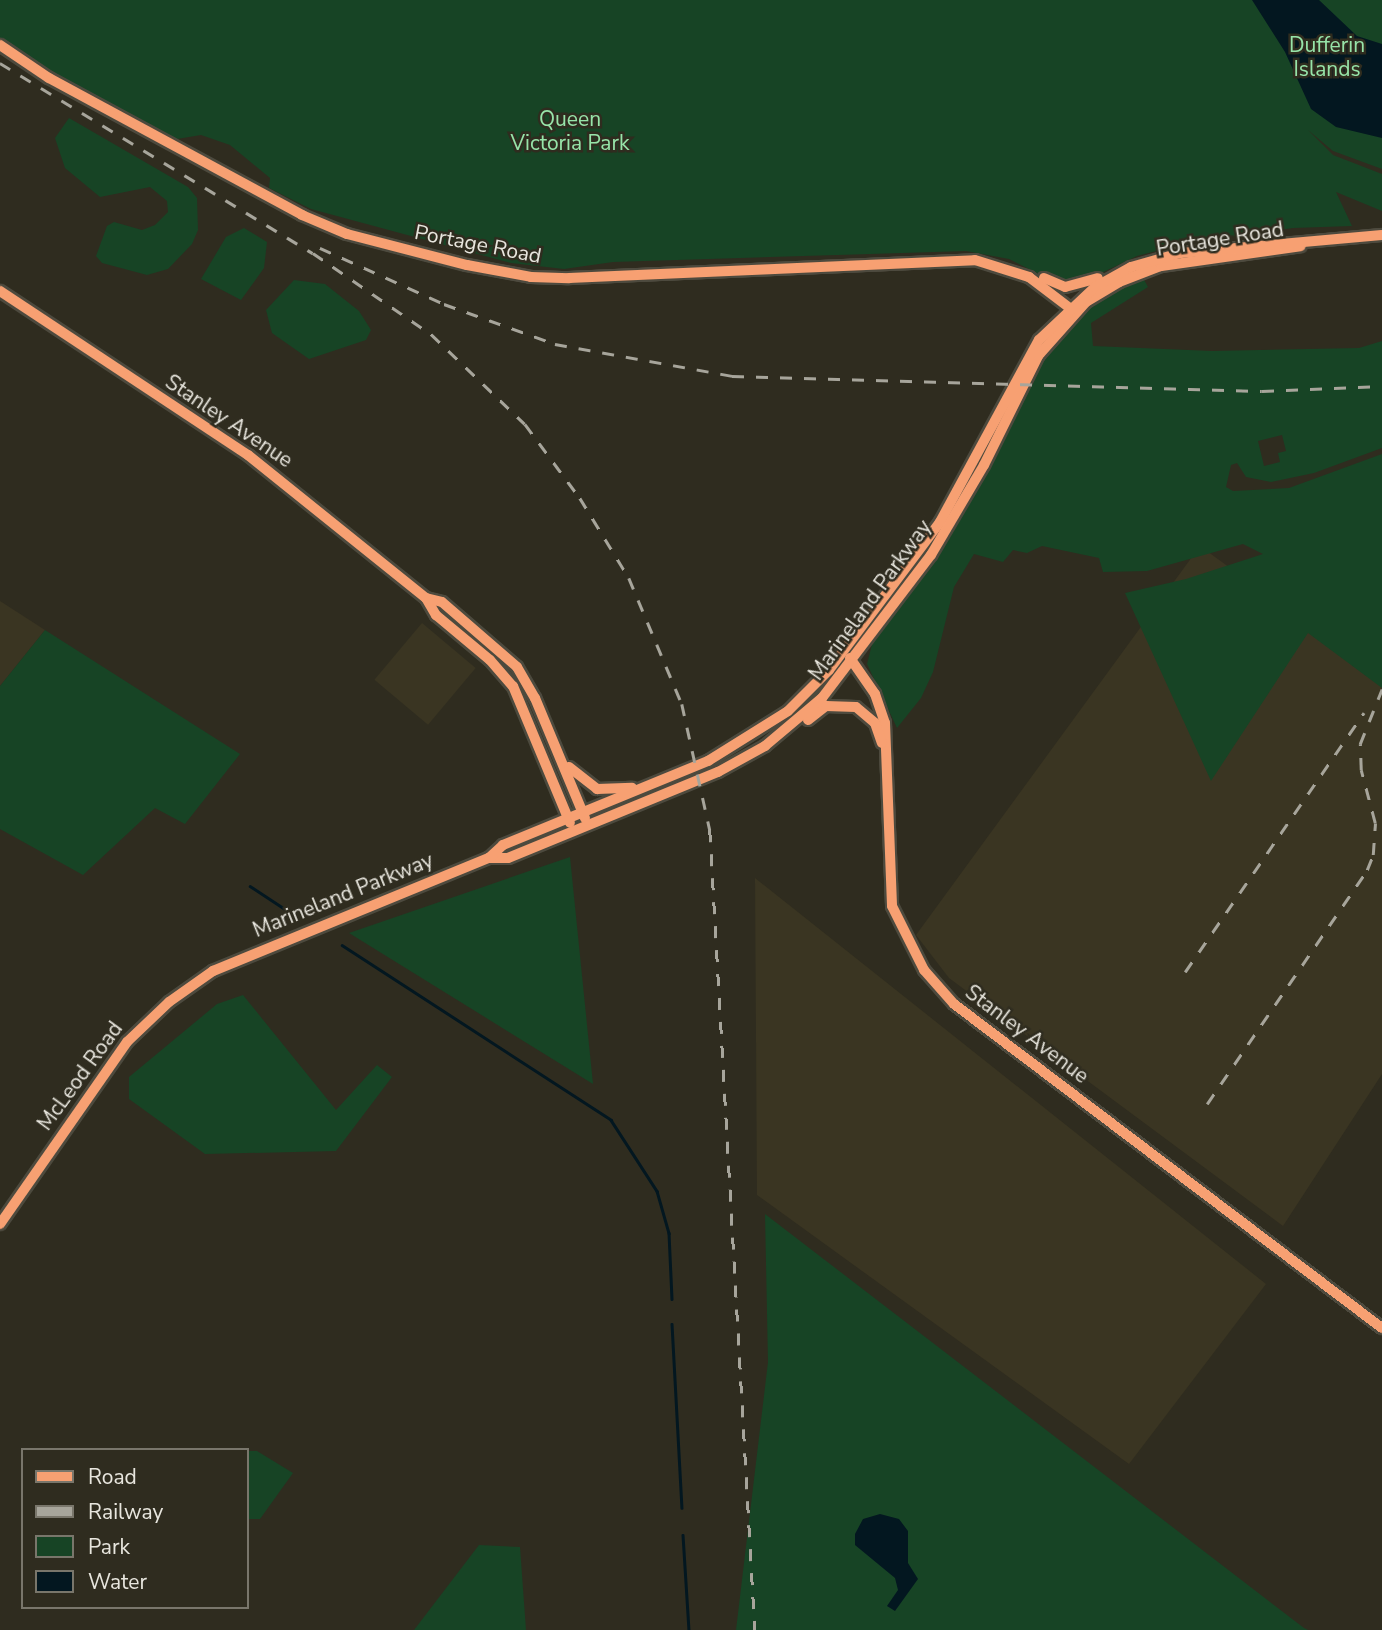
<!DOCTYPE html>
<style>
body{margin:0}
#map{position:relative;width:1382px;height:1630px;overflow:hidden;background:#2f2c1f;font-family:"Nunito Sans",sans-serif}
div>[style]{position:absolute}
.built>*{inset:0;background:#3a3522;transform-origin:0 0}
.green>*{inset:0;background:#174425}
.water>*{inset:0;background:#031720}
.stream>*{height:2.5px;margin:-1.25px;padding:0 1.25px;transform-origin:1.25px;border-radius:1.25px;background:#031720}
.roads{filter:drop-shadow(2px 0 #4d4a3e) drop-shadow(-2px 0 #4d4a3e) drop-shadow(0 2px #4d4a3e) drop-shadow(0 -2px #4d4a3e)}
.major>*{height:10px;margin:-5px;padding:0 5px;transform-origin:5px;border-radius:5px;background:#f7a072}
.rail>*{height:2.5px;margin-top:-1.25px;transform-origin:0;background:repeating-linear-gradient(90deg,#a7a59b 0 12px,transparent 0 24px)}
span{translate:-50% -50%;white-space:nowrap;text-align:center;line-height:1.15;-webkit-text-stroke:5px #2f2c1f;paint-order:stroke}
.park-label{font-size:21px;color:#97e4a9}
.street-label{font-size:21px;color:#e8e6de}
.legend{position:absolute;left:21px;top:1448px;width:228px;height:161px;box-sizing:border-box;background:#2f2c1f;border:2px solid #79766b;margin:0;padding:9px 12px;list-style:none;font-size:21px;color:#e8e6de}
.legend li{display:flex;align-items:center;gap:14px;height:35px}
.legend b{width:35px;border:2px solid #79766b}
</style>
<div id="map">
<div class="built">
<i style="clip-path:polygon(1200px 546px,1382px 679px,1382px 1074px,1283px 1226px,949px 978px,916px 935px)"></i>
<i style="clip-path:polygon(0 601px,45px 630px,0 686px)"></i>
<i style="left:422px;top:623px;width:70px;height:74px;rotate:40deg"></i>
<i style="clip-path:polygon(755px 878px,1266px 1284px,1129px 1464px,757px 1195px)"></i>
</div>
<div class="green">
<i style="clip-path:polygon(0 0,1382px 0,1382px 169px,1333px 151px,1308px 130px,1333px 155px,1382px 174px,1382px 211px,1336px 192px,1352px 226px,1293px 228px,1187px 243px,1137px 256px,1078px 284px,1053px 281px,1009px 259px,966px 251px,613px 262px,564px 269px,511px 263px,311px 209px,269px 188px,270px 178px,230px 145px,201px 135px,177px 139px,128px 121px,32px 65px,0 38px)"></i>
<i style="clip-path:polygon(69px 118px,188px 187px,197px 198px,198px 230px,192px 244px,168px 269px,147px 275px,102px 263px,96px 256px,107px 226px,114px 222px,142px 230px,155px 225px,168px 212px,167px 201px,150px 187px,100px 197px,65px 168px,55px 138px)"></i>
<i style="clip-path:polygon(244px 228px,267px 242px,264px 268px,241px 300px,201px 279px,226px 237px)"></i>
<i style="clip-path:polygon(evenodd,1142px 276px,1148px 287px,1091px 323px,1093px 346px,1212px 351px,1359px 348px,1382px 341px,1382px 448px,1314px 473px,1271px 482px,1246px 477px,1237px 463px,1231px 465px,1226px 487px,1233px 491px,1289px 488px,1382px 454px,1382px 688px,1308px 633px,1211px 781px,1125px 593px,1186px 579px,1263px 554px,1243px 544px,1147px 571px,1103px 572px,1099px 558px,1042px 546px,1027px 553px,1013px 550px,1003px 562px,974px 554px,954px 587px,933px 672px,921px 698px,897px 728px,867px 664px,873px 640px,928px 566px,1042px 356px,1085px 308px,1142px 276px,1282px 435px,1286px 451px,1278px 453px,1280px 462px,1264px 466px,1258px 441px,1282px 435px)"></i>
<i style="clip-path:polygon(294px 280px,325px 284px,359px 311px,371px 330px,366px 340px,309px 359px,272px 333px,266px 310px)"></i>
<i style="clip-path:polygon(45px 630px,240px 754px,185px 824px,155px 808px,83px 875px,0 829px,0 686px)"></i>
<i style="clip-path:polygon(570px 857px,593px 1084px,349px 933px)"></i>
<i style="clip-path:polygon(243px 995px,336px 1110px,377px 1065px,392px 1077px,336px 1151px,205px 1154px,129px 1099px,129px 1077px,217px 1004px)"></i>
<i style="clip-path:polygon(765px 1214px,1304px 1628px,1308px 1630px,736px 1630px,768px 1362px)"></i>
<i style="clip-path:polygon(247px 1451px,257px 1451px,293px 1473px,260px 1519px,247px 1519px)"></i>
<i style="clip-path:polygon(479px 1545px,520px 1547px,526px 1630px,414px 1630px)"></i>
</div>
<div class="water">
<i style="clip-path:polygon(1252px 0,1319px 0,1357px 36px,1382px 44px,1382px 138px,1336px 127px,1311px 109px,1285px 52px)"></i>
<i style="clip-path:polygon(880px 1514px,899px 1519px,908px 1531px,908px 1563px,918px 1579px,895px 1611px,887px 1606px,898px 1590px,895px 1578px,855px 1545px,855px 1534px,863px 1519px)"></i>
</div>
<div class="stream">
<i style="left:250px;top:886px;width:45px;rotate:33.3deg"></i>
<i style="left:342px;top:945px;width:321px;rotate:33deg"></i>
<i style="left:611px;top:1120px;width:85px;rotate:57.1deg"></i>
<i style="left:657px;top:1191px;width:44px;rotate:74.1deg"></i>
<i style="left:669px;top:1233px;width:66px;rotate:87.4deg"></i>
<i style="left:672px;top:1324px;width:184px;rotate:86.9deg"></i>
<i style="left:683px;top:1535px;width:95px;rotate:86.4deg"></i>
</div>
<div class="roads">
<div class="major">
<i style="left:0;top:45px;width:59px;rotate:34deg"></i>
<i style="left:49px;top:78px;width:288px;rotate:28.4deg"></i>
<i style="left:302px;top:215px;width:49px;rotate:22.9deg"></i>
<i style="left:347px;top:234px;width:124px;rotate:14.5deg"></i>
<i style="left:467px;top:265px;width:65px;rotate:10.6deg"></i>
<i style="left:531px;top:277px;width:38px;rotate:2deg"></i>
<i style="left:569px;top:278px;width:406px;rotate:-2.5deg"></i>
<i style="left:975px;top:260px;width:57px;rotate:17.5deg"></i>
<i style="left:1029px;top:277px;width:58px;rotate:37.3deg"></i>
<i style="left:1044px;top:278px;width:23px;rotate:23deg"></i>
<i style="left:1065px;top:287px;width:34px;rotate:-15deg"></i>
<i style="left:0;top:291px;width:297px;rotate:33.5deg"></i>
<i style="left:248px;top:455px;width:228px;rotate:38.8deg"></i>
<i style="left:426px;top:598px;width:20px;rotate:60deg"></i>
<i style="left:436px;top:615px;width:70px;rotate:39.8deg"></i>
<i style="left:490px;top:660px;width:35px;rotate:49deg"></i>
<i style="left:513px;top:686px;width:148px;rotate:67.4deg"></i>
<i style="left:426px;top:598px;width:16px;rotate:14deg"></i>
<i style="left:442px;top:602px;width:99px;rotate:40.9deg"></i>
<i style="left:517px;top:667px;width:36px;rotate:60deg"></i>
<i style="left:535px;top:698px;width:130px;rotate:67.4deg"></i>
<i style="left:850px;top:658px;width:44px;rotate:55.2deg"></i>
<i style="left:875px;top:694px;width:31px;rotate:71deg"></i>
<i style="left:885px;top:723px;width:183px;rotate:87.8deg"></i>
<i style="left:892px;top:906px;width:72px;rotate:63.4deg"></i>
<i style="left:924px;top:970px;width:45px;rotate:48.6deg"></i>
<i style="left:954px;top:1004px;width:537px;rotate:37.13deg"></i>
<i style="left:808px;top:720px;width:23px;rotate:-38deg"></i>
<i style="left:826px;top:706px;width:30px;rotate:2deg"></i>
<i style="left:856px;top:707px;width:25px;rotate:40deg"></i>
<i style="left:875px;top:723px;width:21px;rotate:71deg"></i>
<i style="left:569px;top:767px;width:36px;rotate:38deg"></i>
<i style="left:597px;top:789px;width:35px;rotate:-2deg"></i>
<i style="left:489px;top:858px;width:19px"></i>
<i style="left:508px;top:858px;width:227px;rotate:-22.3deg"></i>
<i style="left:718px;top:772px;width:54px;rotate:-29deg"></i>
<i style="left:765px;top:746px;width:75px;rotate:-40.1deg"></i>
<i style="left:822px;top:698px;width:180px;rotate:-52.7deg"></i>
<i style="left:931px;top:555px;width:104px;rotate:-59.5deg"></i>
<i style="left:984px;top:465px;width:122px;rotate:-63.6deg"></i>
<i style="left:1038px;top:356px;width:72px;rotate:-48.4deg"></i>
<i style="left:1086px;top:302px;width:39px;rotate:-31deg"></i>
<i style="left:1119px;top:282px;width:45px;rotate:-20.9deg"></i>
<i style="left:1161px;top:266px;width:141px;rotate:-8.1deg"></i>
<i style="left:0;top:1224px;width:222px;rotate:-55.1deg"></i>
<i style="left:127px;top:1042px;width:58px;rotate:-43.6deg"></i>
<i style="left:169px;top:1002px;width:54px;rotate:-35.2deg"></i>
<i style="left:213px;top:971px;width:298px;rotate:-22.3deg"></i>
<i style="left:489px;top:858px;width:19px;rotate:-43deg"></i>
<i style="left:503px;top:845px;width:222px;rotate:-22.3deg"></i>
<i style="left:708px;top:761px;width:94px;rotate:-32deg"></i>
<i style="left:788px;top:711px;width:58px;rotate:-45deg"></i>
<i style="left:829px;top:670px;width:185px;rotate:-53.1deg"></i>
<i style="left:940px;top:522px;width:207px;rotate:-61.5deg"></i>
<i style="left:1039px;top:340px;width:77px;rotate:-43.4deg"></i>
<i style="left:1095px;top:287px;width:41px;rotate:-29.1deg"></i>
<i style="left:1131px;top:267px;width:51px;rotate:-15.9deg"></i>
<i style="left:1180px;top:253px;width:203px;rotate:-5.1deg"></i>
</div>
</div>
<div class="rail">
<i style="left:0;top:63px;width:366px;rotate:31.3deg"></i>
<i style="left:313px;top:253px;width:143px;rotate:34.5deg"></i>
<i style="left:431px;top:334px;width:130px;rotate:43.8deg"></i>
<i style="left:525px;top:424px;width:92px;rotate:53.4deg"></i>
<i style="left:580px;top:498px;width:94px;rotate:58.5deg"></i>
<i style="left:629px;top:578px;width:137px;rotate:67.2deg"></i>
<i style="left:682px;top:704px;width:129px;rotate:77.5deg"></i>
<i style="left:710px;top:830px;width:801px;rotate:86.78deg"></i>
<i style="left:320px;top:248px;width:136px;rotate:24.3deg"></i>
<i style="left:444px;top:304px;width:118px;rotate:19.8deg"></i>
<i style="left:555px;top:344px;width:180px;rotate:10.2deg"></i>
<i style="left:732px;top:376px;width:530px;rotate:1.62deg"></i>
<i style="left:1262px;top:391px;width:120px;rotate:-2.4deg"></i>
<i style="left:1185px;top:972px;width:315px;rotate:-55.4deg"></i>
<i style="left:1207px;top:1104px;width:283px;rotate:-55.6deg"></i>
<i style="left:1367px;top:870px;width:16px;rotate:-68deg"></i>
<i style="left:1373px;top:855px;width:32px;rotate:-86deg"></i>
<i style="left:1375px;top:823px;width:55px;rotate:-104.8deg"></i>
<i style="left:1361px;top:770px;width:26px;rotate:-92deg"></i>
<i style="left:1360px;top:744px;width:59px;rotate:-68.2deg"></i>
</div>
<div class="park-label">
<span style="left:1327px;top:57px">Dufferin<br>Islands</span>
<span style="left:570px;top:131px">Queen<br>Victoria Park</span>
</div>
<div class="street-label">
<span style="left:1220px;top:239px;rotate:-9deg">Portage Road</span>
<span style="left:478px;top:244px;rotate:11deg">Portage Road</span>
<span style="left:229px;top:421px;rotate:34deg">Stanley Avenue</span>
<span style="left:870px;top:600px;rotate:-54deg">Marineland Parkway</span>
<span style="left:343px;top:895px;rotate:-22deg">Marineland Parkway</span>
<span style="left:1027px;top:1034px;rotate:37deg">Stanley Avenue</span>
<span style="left:80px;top:1076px;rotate:-54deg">McLeod Road</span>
</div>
<ul class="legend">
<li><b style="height:9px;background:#f7a072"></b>Road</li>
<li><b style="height:9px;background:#a7a59b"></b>Railway</li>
<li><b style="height:19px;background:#174425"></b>Park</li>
<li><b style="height:19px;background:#031720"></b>Water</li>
</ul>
</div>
